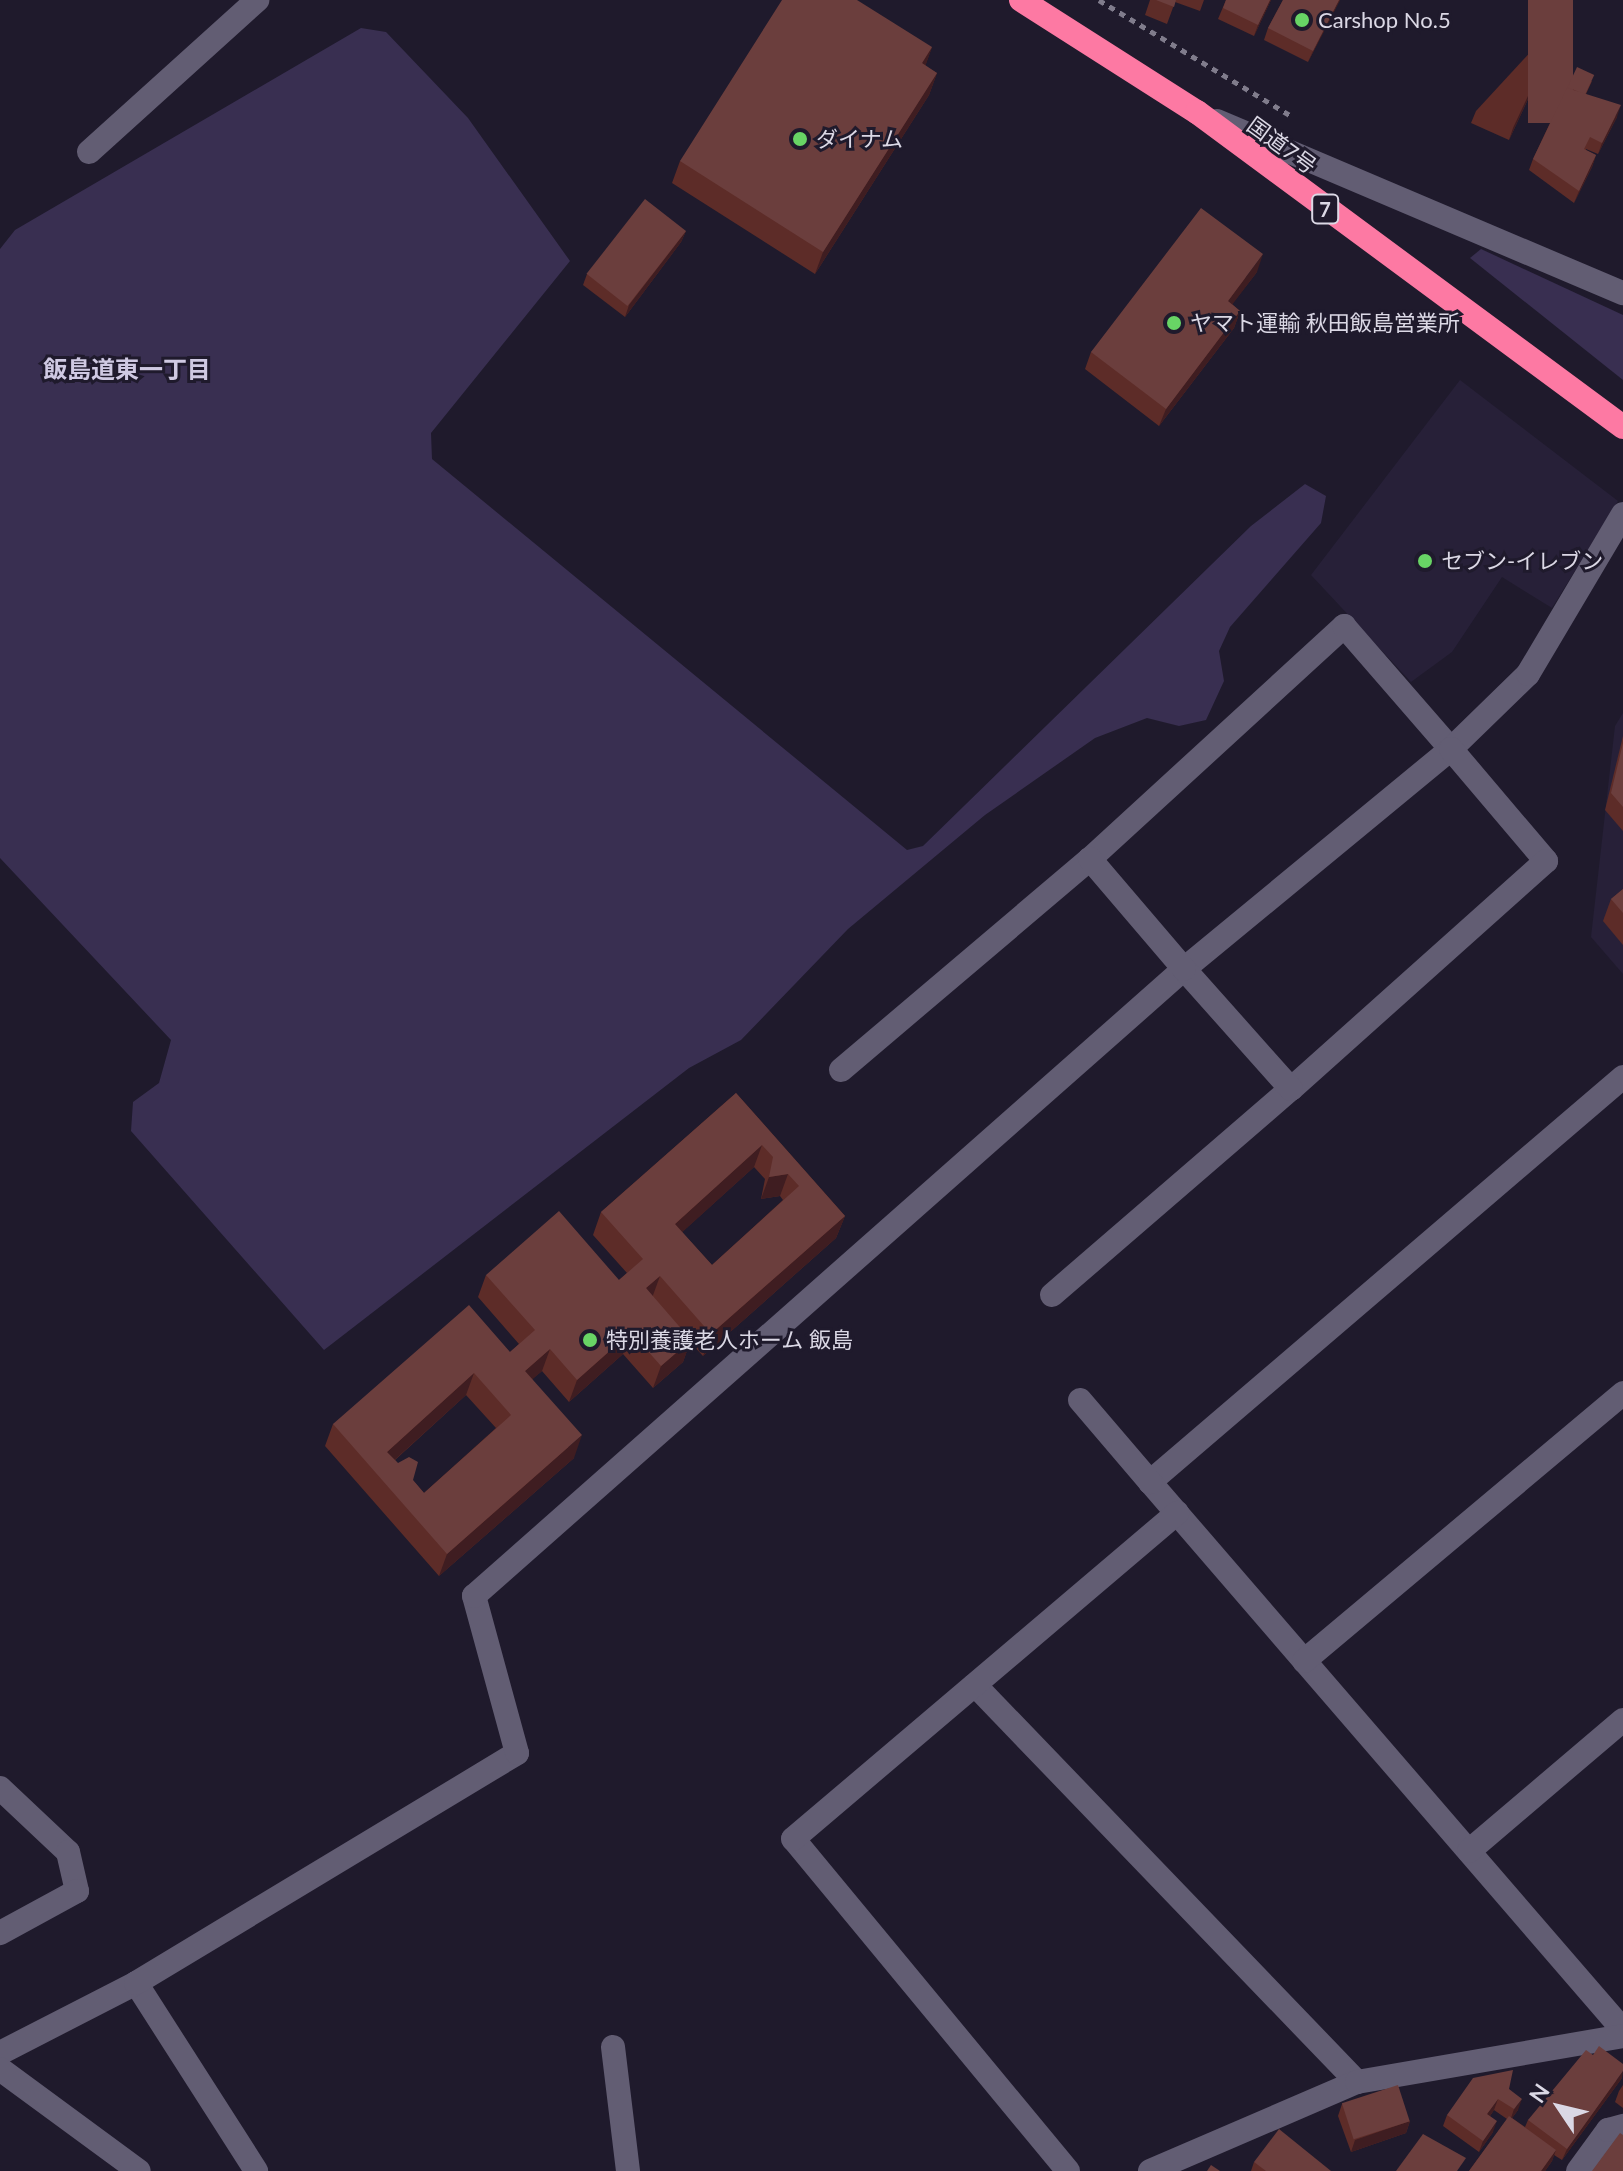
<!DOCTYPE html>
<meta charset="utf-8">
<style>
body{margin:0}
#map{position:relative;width:1623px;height:2171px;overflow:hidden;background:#1f1a2c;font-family:Lato,"Noto Sans JP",sans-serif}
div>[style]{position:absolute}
.built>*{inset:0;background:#272038}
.green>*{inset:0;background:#392f51}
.path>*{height:5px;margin-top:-2.5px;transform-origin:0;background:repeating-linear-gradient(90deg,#807c8c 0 6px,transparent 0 12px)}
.minor>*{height:24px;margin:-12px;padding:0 12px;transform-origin:12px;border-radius:12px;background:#625d73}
.highway>*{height:24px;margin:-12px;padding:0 12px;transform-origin:12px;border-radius:12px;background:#fd79a3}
.wall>*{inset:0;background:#5d2c28}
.shaded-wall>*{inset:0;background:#3f1d21}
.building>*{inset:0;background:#6b3e3d;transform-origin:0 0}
.dots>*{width:22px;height:22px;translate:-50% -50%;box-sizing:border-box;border:4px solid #1f1a2c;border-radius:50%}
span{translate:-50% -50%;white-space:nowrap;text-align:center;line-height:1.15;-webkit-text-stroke:6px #1f1a2c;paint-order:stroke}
.shield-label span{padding:2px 6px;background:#1f1a2c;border:2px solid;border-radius:6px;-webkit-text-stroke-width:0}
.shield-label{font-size:20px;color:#dbd8e5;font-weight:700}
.poi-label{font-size:22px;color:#dbd8e5}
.left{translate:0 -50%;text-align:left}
.street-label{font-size:22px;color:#dbd8e5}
.neighbourhood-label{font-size:24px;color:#cfc9e2;font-weight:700}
.north{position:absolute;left:1519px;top:2067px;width:80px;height:80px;-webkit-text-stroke:6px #1f1a2c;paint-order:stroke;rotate:305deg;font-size:22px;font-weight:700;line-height:32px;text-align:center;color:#dbd8e5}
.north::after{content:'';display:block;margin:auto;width:28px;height:36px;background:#dbd8e5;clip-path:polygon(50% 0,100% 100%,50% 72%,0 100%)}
</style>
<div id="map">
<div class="built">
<i style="clip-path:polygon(1460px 380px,1618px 501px,1552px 608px,1502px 577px,1452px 652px,1411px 682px,1311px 575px)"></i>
<i style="clip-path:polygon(1623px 713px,1623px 974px,1591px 937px,1615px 726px)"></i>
</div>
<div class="green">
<i style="clip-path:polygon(361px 28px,386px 32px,468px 118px,570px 261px,431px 433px,432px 459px,907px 850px,923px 846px,1251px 526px,1305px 484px,1326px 496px,1321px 523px,1230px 627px,1219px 651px,1224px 681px,1206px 720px,1179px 726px,1147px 718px,1095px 738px,985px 815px,848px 929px,741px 1040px,689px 1068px,324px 1350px,131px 1131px,133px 1102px,159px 1083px,171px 1040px,0 858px,0 249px,15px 230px)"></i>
<i style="clip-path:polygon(1481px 249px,1623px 315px,1623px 380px,1470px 258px)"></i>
</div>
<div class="path">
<i style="left:1099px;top:0;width:227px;rotate:31.1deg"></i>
</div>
<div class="minor">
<i style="left:1217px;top:121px;width:441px;rotate:23deg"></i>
<i style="left:89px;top:152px;width:227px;rotate:-42.1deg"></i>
<i style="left:841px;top:1070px;width:326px;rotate:-40.3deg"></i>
<i style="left:1090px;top:859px;width:345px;rotate:-42.5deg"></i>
<i style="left:1344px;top:626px;width:163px;rotate:49deg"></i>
<i style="left:1451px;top:749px;width:107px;rotate:-44.2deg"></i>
<i style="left:1528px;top:674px;width:186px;rotate:-59.3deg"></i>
<i style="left:1623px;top:1077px;width:623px;rotate:139.43deg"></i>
<i style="left:1150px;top:1482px;width:724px;rotate:49.2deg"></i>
<i style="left:1052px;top:1295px;width:316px;rotate:-40.8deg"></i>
<i style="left:1080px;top:1400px;width:108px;rotate:49.5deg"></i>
<i style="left:1304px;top:1661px;width:417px;rotate:-40deg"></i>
<i style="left:975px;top:1685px;width:551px;rotate:46.1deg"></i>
<i style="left:0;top:1788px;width:93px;rotate:43.3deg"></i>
<i style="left:68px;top:1852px;width:40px;rotate:77deg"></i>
<i style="left:77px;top:1891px;width:88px;rotate:151.4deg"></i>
<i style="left:1469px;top:1851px;width:202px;rotate:-40.4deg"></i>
<i style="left:136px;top:1983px;width:223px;rotate:57.4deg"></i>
<i style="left:613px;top:2047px;width:125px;rotate:83.1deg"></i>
<i style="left:0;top:2053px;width:153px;rotate:-27.2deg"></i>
<i style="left:136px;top:1983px;width:445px;rotate:-31.1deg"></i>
<i style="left:517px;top:1753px;width:163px;rotate:-105.3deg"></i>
<i style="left:474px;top:1596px;width:947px;rotate:-41.45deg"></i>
<i style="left:1184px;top:969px;width:346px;rotate:-39.5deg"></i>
<i style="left:1451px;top:749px;width:147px;rotate:49.7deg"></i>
<i style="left:1546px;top:861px;width:342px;rotate:138.2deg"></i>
<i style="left:1291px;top:1089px;width:161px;rotate:-131.7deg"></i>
<i style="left:1184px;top:969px;width:145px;rotate:-130.5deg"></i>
<i style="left:0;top:2069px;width:172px;rotate:36.3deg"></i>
<i style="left:1068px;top:2171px;width:431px;rotate:-129.6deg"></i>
<i style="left:793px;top:1839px;width:504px;rotate:-40.33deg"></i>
<i style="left:1150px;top:2171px;width:225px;rotate:-23.3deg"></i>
<i style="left:1357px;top:2082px;width:270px;rotate:-9.8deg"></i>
<i style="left:1578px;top:2171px;width:51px;rotate:-53.8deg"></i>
<i style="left:1608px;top:2130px;width:16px;rotate:-15deg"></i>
</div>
<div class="highway">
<i style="left:1021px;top:0;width:209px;rotate:32.5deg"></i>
<i style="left:1197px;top:112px;width:530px;rotate:36.48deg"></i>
</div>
<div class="wall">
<i style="clip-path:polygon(1150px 0,1204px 0,1200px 11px,1175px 2px,1167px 24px,1145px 15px)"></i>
<i style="clip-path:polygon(1226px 0,1271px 0,1254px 36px,1218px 19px)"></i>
<i style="clip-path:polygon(1283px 0,1340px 0,1308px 62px,1264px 40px,1268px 28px)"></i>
<i style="clip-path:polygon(1570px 9px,1509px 140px,1471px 123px,1476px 111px)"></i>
<i style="clip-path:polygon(932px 47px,925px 66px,937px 73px,929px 95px,815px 274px,672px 183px,680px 161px)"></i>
<i style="clip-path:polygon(1592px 81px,1586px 94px,1617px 117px,1598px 154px,1586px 149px,1586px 150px,1596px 155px,1592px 167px,1574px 203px,1529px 170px,1533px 159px,1567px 87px)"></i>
<i style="clip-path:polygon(686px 231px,681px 242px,625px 317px,583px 285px,587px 274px)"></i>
<i style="clip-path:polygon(1257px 272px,1232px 304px,1240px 311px,1234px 328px,1159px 426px,1085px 369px,1091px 352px)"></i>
<i style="clip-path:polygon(1623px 736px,1623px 831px,1605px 810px)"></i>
<i style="clip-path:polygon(1623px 889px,1623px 945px,1603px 921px,1611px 899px)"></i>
<i style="clip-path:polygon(evenodd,736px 1093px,845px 1216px,836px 1238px,703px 1356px,690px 1342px,683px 1362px,653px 1388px,623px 1354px,569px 1402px,542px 1371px,532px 1379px,574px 1458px,439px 1576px,325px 1446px,333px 1424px,510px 1352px,519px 1344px,478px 1297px,486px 1275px,619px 1280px,627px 1273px,593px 1235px,601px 1212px,736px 1093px,754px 1167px,765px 1179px,761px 1199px,780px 1196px,783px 1200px,712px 1265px,682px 1232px,754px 1167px,736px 1093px,466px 1395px,496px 1428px,424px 1493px,395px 1460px,466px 1395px)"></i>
<i style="clip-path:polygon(1622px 2078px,1562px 2160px,1554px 2155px,1552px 2161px,1545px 2171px,1469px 2171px,1507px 2119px,1494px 2110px,1490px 2116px,1493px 2132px,1479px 2152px,1443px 2126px,1447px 2115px,1509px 2089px,1518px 2110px,1512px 2118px,1525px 2127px,1528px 2120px)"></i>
<i style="clip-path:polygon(1623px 2085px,1623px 2108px,1615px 2102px,1619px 2091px)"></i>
<i style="clip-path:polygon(1342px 2104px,1410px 2121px,1406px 2133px,1351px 2152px,1338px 2116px)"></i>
<i style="clip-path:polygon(1254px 2162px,1331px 2171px,1251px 2171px)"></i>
</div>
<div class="shaded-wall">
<i style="clip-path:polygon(1270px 0,1271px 0,1254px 36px,1258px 25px)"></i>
<i style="clip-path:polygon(1339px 0,1340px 0,1308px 62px,1313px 51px)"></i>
<i style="clip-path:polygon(1573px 0,1570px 9px,1509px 140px,1513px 128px)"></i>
<i style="clip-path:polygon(932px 47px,924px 70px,922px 63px)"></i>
<i style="clip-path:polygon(937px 73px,929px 95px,815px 274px,823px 252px)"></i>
<i style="clip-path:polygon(1621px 105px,1617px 117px,1598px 154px,1602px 143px)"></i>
<i style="clip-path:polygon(1596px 155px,1592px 167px,1574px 203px,1579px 191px)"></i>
<i style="clip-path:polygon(686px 231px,681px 242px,625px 317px,629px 305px)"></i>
<i style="clip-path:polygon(1263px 254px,1257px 272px,1222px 318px,1228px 301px)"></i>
<i style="clip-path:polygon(1240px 311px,1234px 328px,1159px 426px,1166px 409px)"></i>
<i style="clip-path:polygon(762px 1145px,754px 1167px,667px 1246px,675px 1224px)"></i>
<i style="clip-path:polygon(788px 1174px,780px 1196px,761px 1199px,769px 1177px)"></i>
<i style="clip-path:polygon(845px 1216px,836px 1238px,703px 1356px,711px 1334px)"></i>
<i style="clip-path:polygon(660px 1276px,652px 1298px,646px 1288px)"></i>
<i style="clip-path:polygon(631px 1332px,623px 1354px,569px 1402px,577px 1380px)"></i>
<i style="clip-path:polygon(691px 1340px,683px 1362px,653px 1388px,661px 1366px)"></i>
<i style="clip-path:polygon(550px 1349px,542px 1371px,517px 1393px,525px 1371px)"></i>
<i style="clip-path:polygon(474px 1373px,466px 1395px,379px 1474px,387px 1452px)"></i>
<i style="clip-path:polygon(582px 1435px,574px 1458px,439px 1576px,447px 1554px)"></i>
<i style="clip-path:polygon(1623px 2071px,1622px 2078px,1562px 2160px,1567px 2149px)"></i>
<i style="clip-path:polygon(1498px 2099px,1494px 2110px,1483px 2126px,1487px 2114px)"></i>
<i style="clip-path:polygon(1522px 2099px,1518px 2110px,1510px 2121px,1514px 2109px)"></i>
<i style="clip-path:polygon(1410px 2121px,1406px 2133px,1351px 2152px,1355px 2140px)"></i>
<i style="clip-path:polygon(1497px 2121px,1493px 2132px,1479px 2152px,1483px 2141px)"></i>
<i style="clip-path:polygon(1556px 2150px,1552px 2161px,1545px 2171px,1541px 2171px)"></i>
</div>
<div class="building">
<i style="clip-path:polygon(782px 0,857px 0,932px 47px,922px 63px,937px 73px,823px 252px,680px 161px)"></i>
<i style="clip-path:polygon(1156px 0,1176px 0,1174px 7px)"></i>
<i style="clip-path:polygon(1226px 0,1270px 0,1258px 25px,1223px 8px)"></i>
<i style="clip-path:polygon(1283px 0,1339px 0,1313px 51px,1268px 28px)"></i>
<i style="left:1528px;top:0;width:45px;height:123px"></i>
<i style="left:1577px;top:67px;width:19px;height:22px;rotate:25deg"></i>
<i style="clip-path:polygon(1567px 88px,1621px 105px,1602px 143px,1590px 137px,1584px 149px,1596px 155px,1579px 191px,1533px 159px)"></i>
<i style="left:645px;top:199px;width:52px;height:95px;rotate:38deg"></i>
<i style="clip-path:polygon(1201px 208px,1263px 254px,1228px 301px,1240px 311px,1166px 409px,1091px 352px)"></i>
<i style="clip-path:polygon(1623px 743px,1623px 807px,1611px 793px)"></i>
<i style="clip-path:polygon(1623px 889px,1623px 913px,1611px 899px)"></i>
<i style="clip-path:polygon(evenodd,736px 1093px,845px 1216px,711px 1334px,660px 1276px,646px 1288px,691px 1340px,661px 1366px,631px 1332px,577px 1380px,550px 1349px,525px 1371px,582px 1435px,447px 1554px,333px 1424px,469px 1305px,510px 1352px,535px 1330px,486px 1275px,559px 1211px,619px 1280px,643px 1259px,601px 1212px,736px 1093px,762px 1145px,773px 1157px,769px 1177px,788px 1174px,799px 1186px,712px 1265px,675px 1224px,762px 1145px,736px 1093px,474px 1373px,511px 1415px,424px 1493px,413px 1480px,418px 1462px,409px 1457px,398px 1463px,387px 1452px,474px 1373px)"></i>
<i style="clip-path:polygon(1599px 2046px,1623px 2064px,1623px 2071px,1567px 2149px,1528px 2120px,1586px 2050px,1593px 2055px)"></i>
<i style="clip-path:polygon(1513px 2070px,1509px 2089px,1522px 2099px,1514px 2109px,1498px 2099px,1487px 2114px,1497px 2121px,1483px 2141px,1447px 2115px,1473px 2078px)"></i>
<i style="left:1398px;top:2085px;width:38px;height:59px;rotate:72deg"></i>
<i style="clip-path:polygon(1509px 2116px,1556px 2150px,1541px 2171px,1469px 2171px)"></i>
<i style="clip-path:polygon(1279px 2129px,1331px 2171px,1266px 2171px,1254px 2162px)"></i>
<i style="clip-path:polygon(1620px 2133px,1623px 2135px,1623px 2171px,1592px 2171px)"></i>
<i style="clip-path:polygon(1423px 2134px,1466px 2158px,1457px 2171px,1396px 2171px)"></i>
<i style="clip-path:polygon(1211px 2165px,1220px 2171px,1207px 2171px)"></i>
</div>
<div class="dots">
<i style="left:1302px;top:20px;background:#68d465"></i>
<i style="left:800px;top:139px;background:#68d465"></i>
<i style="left:1174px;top:323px;background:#68d465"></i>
<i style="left:1425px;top:561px;background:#68d465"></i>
<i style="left:590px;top:1340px;background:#68d465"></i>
</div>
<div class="shield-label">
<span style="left:1325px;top:209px">7</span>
</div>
<div class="poi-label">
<span class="left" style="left:1318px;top:20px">Carshop No.5</span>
<span class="left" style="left:816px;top:139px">ダイナム</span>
<span class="left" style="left:1190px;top:323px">ヤマト運輸 秋田飯島営業所</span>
<span class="left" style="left:1441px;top:561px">セブン-イレブン</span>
<span class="left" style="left:606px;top:1340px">特別養護老人ホーム 飯島</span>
</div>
<div class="street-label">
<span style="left:1282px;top:145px;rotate:36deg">国道7号</span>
</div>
<div class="neighbourhood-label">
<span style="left:127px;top:369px">飯島道東一丁目</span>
</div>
<div class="north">N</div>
</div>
